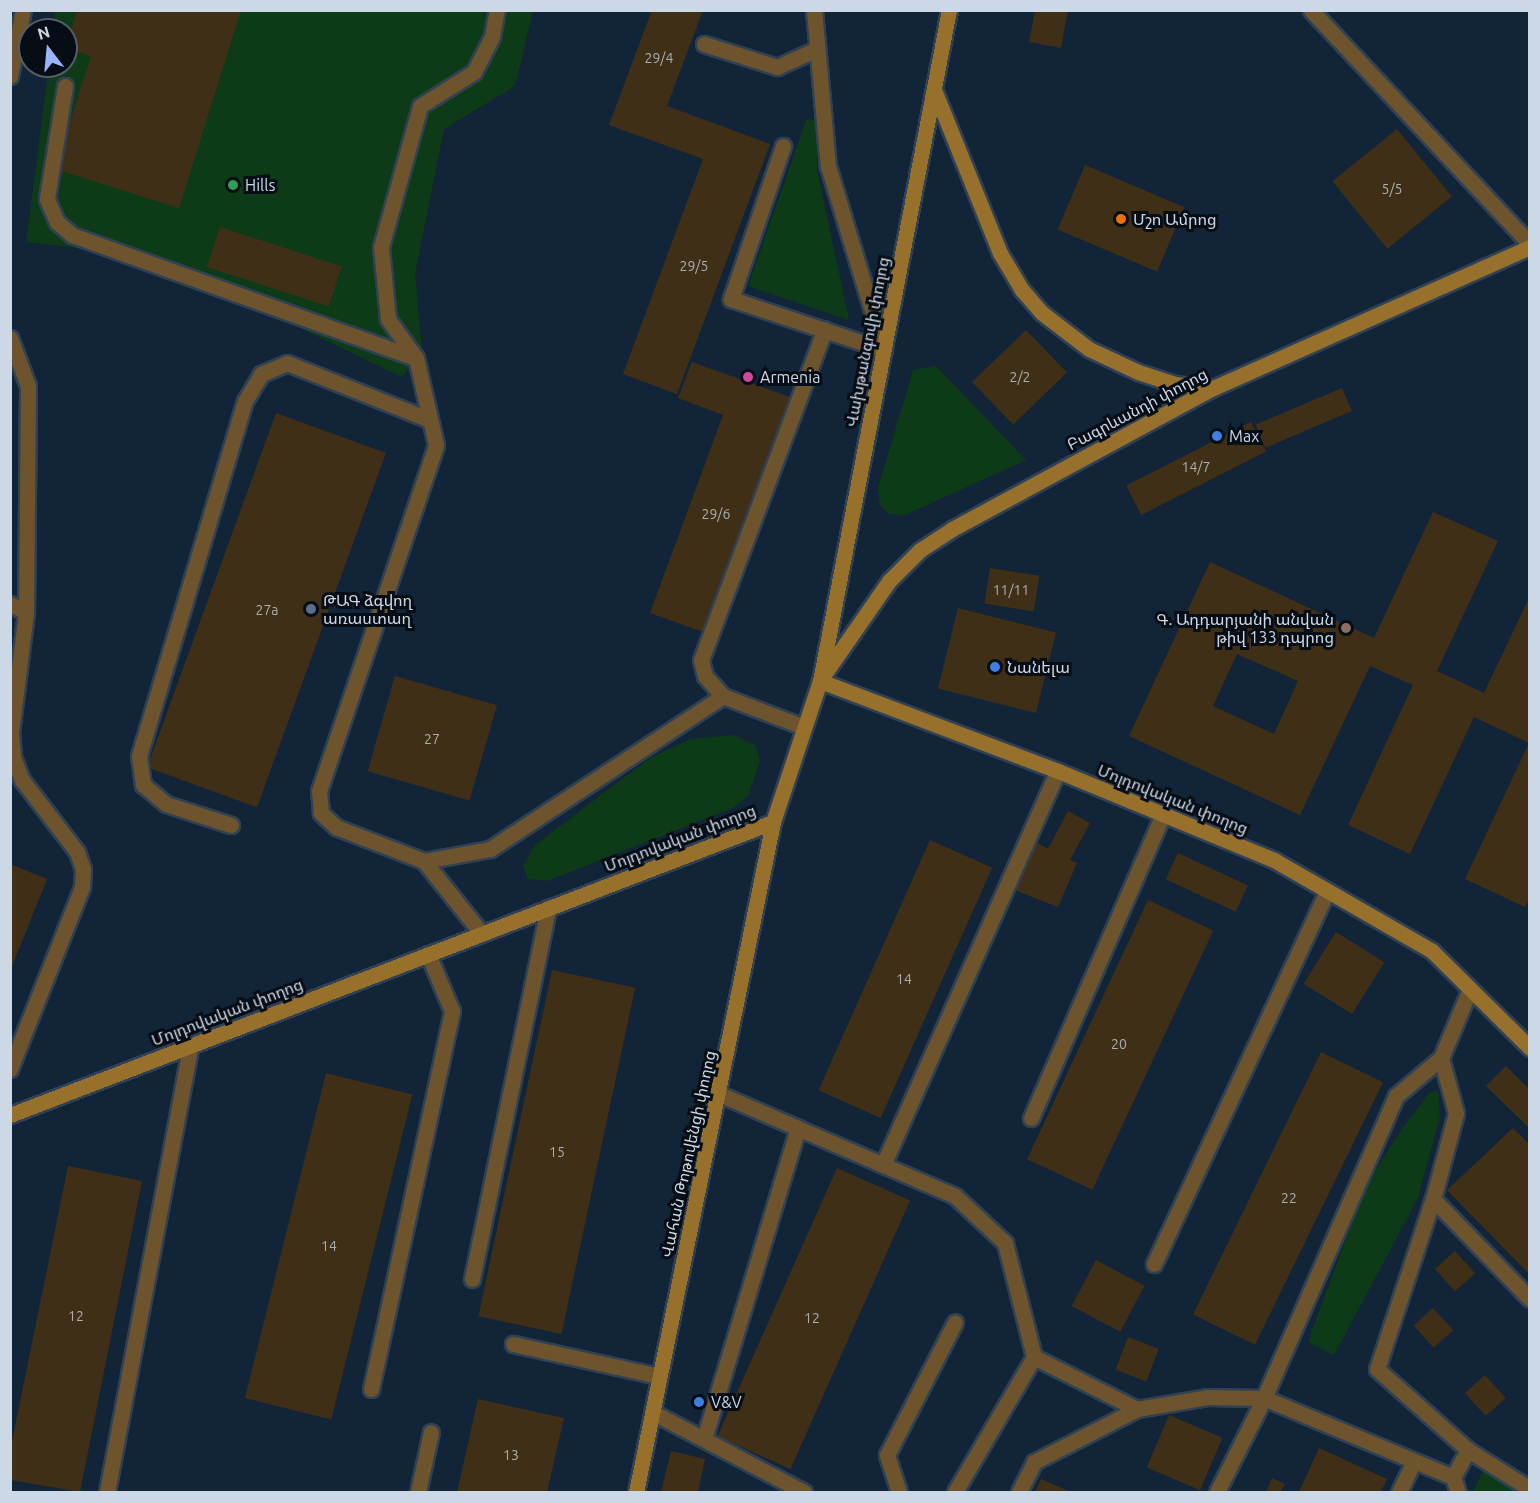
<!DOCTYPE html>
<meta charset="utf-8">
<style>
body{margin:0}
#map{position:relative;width:1540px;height:1503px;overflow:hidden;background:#122438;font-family:Ubuntu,"Noto Sans Armenian",sans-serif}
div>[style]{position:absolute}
.green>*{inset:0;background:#0e3b17}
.building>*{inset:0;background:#402f17;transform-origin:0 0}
.roads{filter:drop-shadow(2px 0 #304154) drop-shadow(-2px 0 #304154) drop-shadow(0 2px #304154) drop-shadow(0 -2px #304154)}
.lane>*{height:15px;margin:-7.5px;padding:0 7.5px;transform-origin:7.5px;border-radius:7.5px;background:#6d542d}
.secondary>*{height:15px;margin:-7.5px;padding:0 7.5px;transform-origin:7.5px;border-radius:7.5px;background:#97702c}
.dots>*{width:16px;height:16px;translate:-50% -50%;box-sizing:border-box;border:3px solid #060d15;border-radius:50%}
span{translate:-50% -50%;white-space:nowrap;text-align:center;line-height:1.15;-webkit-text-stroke:6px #060d15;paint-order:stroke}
.number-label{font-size:14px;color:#aaaeb2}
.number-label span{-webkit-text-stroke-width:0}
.poi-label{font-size:16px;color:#cdd8e6}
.left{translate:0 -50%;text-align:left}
.right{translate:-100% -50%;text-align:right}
.street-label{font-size:16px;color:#cdd8e6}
.frame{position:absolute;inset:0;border:12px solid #cdd8e6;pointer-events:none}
.north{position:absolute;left:18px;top:18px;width:60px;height:60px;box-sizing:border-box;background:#060d15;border:2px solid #565e69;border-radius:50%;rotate:344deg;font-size:16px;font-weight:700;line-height:24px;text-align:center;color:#cdd8e6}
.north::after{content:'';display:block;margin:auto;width:21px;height:27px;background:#98b6fd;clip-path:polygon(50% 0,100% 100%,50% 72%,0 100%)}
</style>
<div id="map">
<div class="green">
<i style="clip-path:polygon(55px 11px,533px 11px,515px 86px,444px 129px,415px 274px,422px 350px,402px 377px,150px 256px,26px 242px,49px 66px,66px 66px,66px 30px,53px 30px)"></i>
<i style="clip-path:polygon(807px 118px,818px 122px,817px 170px,849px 320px,748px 286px)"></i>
<i style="clip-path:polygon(936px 366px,1026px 460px,905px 515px,889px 514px,880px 505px,878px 488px,913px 370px)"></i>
<i style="clip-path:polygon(734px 735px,756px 746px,760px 761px,748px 796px,733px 808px,547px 881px,528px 879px,523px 866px,535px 845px,650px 758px,690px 739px)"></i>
<i style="clip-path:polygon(1438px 1090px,1440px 1116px,1418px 1198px,1334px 1355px,1308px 1342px,1355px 1214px,1370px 1179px,1402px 1129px,1429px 1093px)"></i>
<i style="clip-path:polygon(1486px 1464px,1529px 1492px,1473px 1492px)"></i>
</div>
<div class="building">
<i style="clip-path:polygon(77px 10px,241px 10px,179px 208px,55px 169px,91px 56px,66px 48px)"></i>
<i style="clip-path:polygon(652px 10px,703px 10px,667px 106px,770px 144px,677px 394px,623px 374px,703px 159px,609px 125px)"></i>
<i style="clip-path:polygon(1035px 10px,1068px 10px,1061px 48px,1029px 42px)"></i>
<i style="left:1397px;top:129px;width:87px;height:83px;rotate:51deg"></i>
<i style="left:1085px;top:165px;width:108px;height:70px;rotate:23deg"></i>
<i style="left:220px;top:227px;width:128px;height:42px;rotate:18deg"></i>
<i style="left:1026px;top:330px;width:59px;height:75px;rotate:46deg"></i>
<i style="clip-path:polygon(692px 362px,790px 397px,703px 632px,650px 613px,723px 415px,678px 398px)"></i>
<i style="left:1342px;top:388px;width:25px;height:94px;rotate:67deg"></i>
<i style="left:276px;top:413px;width:117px;height:377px;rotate:20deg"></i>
<i style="left:1251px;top:422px;width:33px;height:140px;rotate:63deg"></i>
<i style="clip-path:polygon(evenodd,1433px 512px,1498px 541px,1437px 671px,1484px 693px,1530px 596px,1530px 897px,1525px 907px,1465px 879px,1529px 743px,1474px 717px,1410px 854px,1348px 825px,1413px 685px,1370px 666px,1300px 815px,1129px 736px,1210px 562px,1374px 638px,1433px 512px,1237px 654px,1298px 681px,1274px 734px,1213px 706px,1237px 654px)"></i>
<i style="left:990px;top:568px;width:50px;height:36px;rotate:9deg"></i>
<i style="left:958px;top:608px;width:101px;height:83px;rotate:14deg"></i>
<i style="left:395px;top:676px;width:106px;height:99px;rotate:16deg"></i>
<i style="clip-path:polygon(1068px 811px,1090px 823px,1070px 860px,1077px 863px,1058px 907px,1014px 890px,1036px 842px,1048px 849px)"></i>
<i style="left:930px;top:840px;width:68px;height:274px;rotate:24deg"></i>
<i style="left:1178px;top:853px;width:77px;height:29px;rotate:25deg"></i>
<i style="clip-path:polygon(10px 864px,47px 879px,11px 969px,10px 969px)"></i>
<i style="left:1148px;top:900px;width:72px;height:286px;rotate:25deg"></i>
<i style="left:1336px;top:932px;width:57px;height:61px;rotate:32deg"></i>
<i style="left:552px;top:970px;width:85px;height:354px;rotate:12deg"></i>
<i style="left:1321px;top:1052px;width:69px;height:292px;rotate:26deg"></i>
<i style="clip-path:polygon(1506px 1066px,1530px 1090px,1530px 1129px,1486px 1086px)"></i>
<i style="left:326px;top:1073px;width:89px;height:335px;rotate:14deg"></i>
<i style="clip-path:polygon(1513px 1128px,1530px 1145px,1530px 1275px,1447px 1190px)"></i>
<i style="clip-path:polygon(68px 1166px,142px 1181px,80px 1492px,10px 1480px,10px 1451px)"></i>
<i style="left:837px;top:1168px;width:80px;height:294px;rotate:24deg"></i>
<i style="left:1455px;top:1251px;width:30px;height:27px;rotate:48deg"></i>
<i style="left:1096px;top:1260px;width:55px;height:52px;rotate:28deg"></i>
<i style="left:1433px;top:1308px;width:30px;height:26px;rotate:48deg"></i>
<i style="left:1128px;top:1337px;width:33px;height:35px;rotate:21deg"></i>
<i style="left:1485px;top:1375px;width:31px;height:27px;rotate:48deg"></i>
<i style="clip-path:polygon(478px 1399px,564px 1418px,547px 1492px,457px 1492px)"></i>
<i style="left:1169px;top:1415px;width:58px;height:57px;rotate:23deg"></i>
<i style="clip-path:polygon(1319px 1448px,1387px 1479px,1381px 1492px,1299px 1492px)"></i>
<i style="clip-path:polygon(671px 1451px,705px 1459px,698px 1492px,661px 1492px)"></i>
<i style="clip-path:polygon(1272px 1478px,1285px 1484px,1280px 1492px,1266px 1492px)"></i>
<i style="clip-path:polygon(1041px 1479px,1071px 1492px,1035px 1492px)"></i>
</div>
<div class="roads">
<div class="lane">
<i style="left:814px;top:10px;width:157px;rotate:84.9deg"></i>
<i style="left:828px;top:166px;width:192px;rotate:73.1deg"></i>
<i style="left:1311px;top:10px;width:320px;rotate:46.9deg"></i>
<i style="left:704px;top:44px;width:77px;rotate:17.5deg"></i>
<i style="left:777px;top:67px;width:44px;rotate:-24.2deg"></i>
<i style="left:10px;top:76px;width:67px;rotate:-78.9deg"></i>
<i style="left:65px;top:86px;width:114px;rotate:99.1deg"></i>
<i style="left:47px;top:199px;width:25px;rotate:67deg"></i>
<i style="left:57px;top:222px;width:20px;rotate:41deg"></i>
<i style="left:72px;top:235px;width:365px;rotate:19.7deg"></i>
<i style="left:783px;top:146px;width:162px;rotate:108.8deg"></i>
<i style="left:731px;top:299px;width:161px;rotate:18.4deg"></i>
<i style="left:10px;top:338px;width:51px;rotate:69.4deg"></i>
<i style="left:28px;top:386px;width:226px;rotate:90.5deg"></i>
<i style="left:26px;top:612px;width:122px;rotate:97.1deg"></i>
<i style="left:11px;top:733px;width:24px;rotate:85deg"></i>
<i style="left:13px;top:757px;width:25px;rotate:69deg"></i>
<i style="left:22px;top:780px;width:91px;rotate:52.6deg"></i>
<i style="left:77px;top:852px;width:18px;rotate:71deg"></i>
<i style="left:83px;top:869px;width:18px;rotate:93deg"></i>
<i style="left:82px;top:887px;width:196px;rotate:111.6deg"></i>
<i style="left:10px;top:604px;width:18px;rotate:27deg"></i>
<i style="left:804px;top:727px;width:87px;rotate:-159.1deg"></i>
<i style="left:723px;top:696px;width:27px;rotate:-132deg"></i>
<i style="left:705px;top:676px;width:16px;rotate:-104deg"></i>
<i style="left:701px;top:660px;width:353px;rotate:-69.5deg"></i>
<i style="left:231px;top:825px;width:68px;rotate:-162.1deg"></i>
<i style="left:166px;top:804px;width:30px;rotate:-140deg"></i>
<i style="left:143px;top:785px;width:29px;rotate:-98deg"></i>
<i style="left:139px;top:756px;width:370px;rotate:-73.4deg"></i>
<i style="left:245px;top:401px;width:31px;rotate:-59deg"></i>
<i style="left:261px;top:374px;width:28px;rotate:-23deg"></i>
<i style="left:287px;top:363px;width:154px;rotate:21.7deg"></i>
<i style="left:424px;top:861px;width:67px;rotate:-10.3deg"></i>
<i style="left:490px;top:849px;width:279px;rotate:-33.3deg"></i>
<i style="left:482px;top:934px;width:93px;rotate:-128.5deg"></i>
<i style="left:424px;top:861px;width:94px;rotate:-158.9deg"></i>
<i style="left:336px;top:827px;width:21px;rotate:-137deg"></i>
<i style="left:321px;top:813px;width:22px;rotate:-95deg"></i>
<i style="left:319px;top:791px;width:365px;rotate:-71.3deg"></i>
<i style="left:436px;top:445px;width:89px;rotate:-102.9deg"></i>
<i style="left:416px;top:358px;width:48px;rotate:-125.7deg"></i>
<i style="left:388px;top:319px;width:72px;rotate:-95.6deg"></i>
<i style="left:381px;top:247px;width:146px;rotate:-74.5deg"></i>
<i style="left:420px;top:106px;width:64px;rotate:-32.2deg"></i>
<i style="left:474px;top:72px;width:39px;rotate:-63deg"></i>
<i style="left:492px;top:37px;width:27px;rotate:-80deg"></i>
<i style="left:1031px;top:1118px;width:331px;rotate:-66.5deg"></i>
<i style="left:798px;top:1128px;width:171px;rotate:23.4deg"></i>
<i style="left:955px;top:1196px;width:69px;rotate:43.2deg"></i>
<i style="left:1005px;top:1243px;width:118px;rotate:75.7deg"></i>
<i style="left:1034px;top:1357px;width:115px;rotate:26.8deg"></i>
<i style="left:1137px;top:1409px;width:71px;rotate:-9.7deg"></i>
<i style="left:1207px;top:1397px;width:57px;rotate:1deg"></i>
<i style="left:1264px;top:1398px;width:205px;rotate:22.7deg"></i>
<i style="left:1453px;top:1477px;width:31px;rotate:-61deg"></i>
<i style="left:1468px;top:1450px;width:73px;rotate:32.2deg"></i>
<i style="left:883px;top:1165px;width:431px;rotate:-66.1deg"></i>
<i style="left:1433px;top:1199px;width:139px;rotate:45.9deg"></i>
<i style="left:1154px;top:1264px;width:411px;rotate:-65.1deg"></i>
<i style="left:472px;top:1279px;width:379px;rotate:-78.4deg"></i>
<i style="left:513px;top:1344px;width:149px;rotate:12.4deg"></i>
<i style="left:371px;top:1389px;width:387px;rotate:-77.9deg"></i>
<i style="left:452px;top:1011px;width:62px;rotate:-112.8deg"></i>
<i style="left:652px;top:1412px;width:172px;rotate:27.8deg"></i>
<i style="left:704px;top:1439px;width:325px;rotate:-73.2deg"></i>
<i style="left:798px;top:1128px;width:86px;rotate:-156.7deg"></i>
<i style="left:1468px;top:1450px;width:122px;rotate:-138.3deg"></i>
<i style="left:1377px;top:1369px;width:179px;rotate:-71.8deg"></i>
<i style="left:1433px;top:1199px;width:89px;rotate:-75deg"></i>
<i style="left:1456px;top:1113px;width:57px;rotate:-105.3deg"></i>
<i style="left:1441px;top:1058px;width:75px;rotate:-67.2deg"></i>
<i style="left:1453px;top:1477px;width:16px;rotate:72deg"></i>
<i style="left:107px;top:1492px;width:455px;rotate:-79.4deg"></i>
<i style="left:418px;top:1492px;width:61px;rotate:-77.8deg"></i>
<i style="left:899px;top:1492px;width:39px;rotate:-108deg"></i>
<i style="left:887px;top:1455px;width:149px;rotate:-62.9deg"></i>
<i style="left:955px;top:1492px;width:156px;rotate:-59.7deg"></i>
<i style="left:1019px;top:1492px;width:34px;rotate:-63deg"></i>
<i style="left:1034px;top:1462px;width:116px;rotate:-27.2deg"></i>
<i style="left:1217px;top:1492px;width:105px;rotate:-63.4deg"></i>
<i style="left:1264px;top:1398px;width:330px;rotate:-66.4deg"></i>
<i style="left:1396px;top:1096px;width:59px;rotate:-40.2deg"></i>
<i style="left:1399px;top:1492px;width:34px;rotate:-64deg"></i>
</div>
<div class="secondary">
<i style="left:935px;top:92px;width:174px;rotate:68deg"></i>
<i style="left:1000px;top:253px;width:43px;rotate:59.3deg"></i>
<i style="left:1022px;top:290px;width:30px;rotate:49deg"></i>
<i style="left:1042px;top:313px;width:59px;rotate:37.5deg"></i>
<i style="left:1089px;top:349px;width:54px;rotate:25.1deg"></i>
<i style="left:1138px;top:372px;width:38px;rotate:18deg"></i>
<i style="left:1174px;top:384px;width:39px;rotate:6deg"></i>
<i style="left:823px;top:676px;width:116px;rotate:-55.2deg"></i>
<i style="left:889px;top:581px;width:44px;rotate:-45deg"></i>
<i style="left:920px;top:550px;width:38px;rotate:-33deg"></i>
<i style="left:952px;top:529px;width:297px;rotate:-28.4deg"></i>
<i style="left:1213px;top:388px;width:347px;rotate:-24deg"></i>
<i style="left:820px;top:681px;width:254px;rotate:20.7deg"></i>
<i style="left:1058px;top:771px;width:234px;rotate:22.4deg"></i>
<i style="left:1274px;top:860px;width:182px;rotate:29.9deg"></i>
<i style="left:1432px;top:951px;width:138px;rotate:44.7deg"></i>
<i style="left:10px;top:1115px;width:817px;rotate:-21.01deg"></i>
<i style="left:636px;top:1492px;width:684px;rotate:-78.44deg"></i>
<i style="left:773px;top:822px;width:149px;rotate:-71.6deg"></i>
<i style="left:820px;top:681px;width:683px;rotate:-79.12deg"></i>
</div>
</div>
<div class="dots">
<i style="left:233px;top:185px;background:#2e9e5b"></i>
<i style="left:1121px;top:219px;background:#e8710a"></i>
<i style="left:748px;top:377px;background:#d1479c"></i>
<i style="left:1217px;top:436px;background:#3f7fe0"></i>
<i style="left:311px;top:609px;background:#5c6f8a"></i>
<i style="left:1346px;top:628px;background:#8d6e63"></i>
<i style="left:995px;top:667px;background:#3f7fe0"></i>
<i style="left:699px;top:1402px;background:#3f7fe0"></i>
</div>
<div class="number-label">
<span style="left:659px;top:58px">29/4</span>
<span style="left:1392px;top:189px">5/5</span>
<span style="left:694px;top:266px">29/5</span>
<span style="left:1020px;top:377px">2/2</span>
<span style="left:1196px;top:467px">14/7</span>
<span style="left:716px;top:514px">29/6</span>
<span style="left:1011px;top:590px">11/11</span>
<span style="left:267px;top:610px">27a</span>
<span style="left:432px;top:739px">27</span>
<span style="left:904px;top:979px">14</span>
<span style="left:1119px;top:1044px">20</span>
<span style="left:557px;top:1152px">15</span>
<span style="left:1289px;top:1198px">22</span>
<span style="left:329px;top:1246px">14</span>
<span style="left:76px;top:1316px">12</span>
<span style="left:812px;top:1318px">12</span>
<span style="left:511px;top:1455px">13</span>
</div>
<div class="poi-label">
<span class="left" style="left:245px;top:185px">Hills</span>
<span class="left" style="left:1133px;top:219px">Մշո Ամրոց</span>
<span class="left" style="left:760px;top:377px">Armenia</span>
<span class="left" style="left:1229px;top:436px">Max</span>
<span class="left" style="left:323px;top:609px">ԹԱԳ ձգվող<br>առաստաղ</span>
<span class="right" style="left:1334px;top:628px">Գ. Ադդարյանի անվան<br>թիվ 133 դպրոց</span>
<span class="left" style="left:1007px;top:667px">Նանելա</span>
<span class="left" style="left:711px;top:1402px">V&amp;V</span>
</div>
<div class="street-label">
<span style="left:867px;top:342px;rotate:-79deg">Վախթանգովի փողոց</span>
<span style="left:1137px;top:409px;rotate:-28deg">Բագրևանդի փողոց</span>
<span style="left:1173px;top:799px;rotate:22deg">Մոլդովական փողոց</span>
<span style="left:680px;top:838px;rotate:-21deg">Մոլդովական փողոց</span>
<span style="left:227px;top:1012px;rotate:-21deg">Մոլդովական փողոց</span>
<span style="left:688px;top:1154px;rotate:-78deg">Վահան Թոթովենցի փողոց</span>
</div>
<div class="frame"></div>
<div class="north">N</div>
</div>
